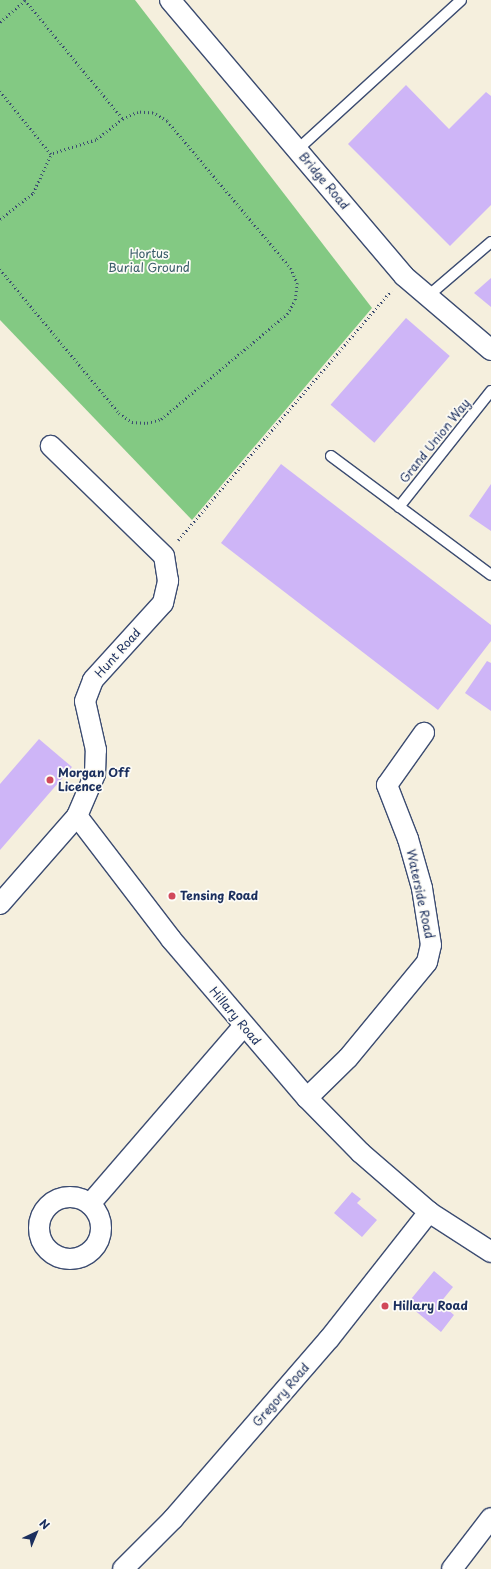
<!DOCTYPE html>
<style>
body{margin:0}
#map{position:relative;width:491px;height:1569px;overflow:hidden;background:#f5efdd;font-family:"Playpen Sans",sans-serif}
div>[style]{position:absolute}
.green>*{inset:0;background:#83c983}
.building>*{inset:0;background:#ceb5f7;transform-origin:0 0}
.path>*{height:2.5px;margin-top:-1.25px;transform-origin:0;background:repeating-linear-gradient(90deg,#3c4c71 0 1px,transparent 0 4px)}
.roads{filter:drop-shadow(1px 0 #3c4c71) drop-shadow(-1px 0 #3c4c71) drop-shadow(0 1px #3c4c71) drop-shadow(0 -1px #3c4c71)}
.service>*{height:10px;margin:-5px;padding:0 5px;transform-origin:5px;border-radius:5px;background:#fff}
.minor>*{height:20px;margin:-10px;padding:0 10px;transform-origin:10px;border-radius:10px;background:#fff}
.minor>.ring{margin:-10px;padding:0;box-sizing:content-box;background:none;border:20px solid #fff;border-radius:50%}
.dots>*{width:11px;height:11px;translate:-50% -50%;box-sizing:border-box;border:2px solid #fdfcf7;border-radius:50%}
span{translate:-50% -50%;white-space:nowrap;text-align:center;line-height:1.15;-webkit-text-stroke:3.5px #fdfcf7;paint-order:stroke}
.street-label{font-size:12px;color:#1b2f5e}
.park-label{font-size:12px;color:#3a5d69}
.poi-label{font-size:12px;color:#1b2f5e;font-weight:700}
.left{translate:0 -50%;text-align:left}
.north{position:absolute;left:16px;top:1513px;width:40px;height:40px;-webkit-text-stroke:3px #fdfcf7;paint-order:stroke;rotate:44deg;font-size:11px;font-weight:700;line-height:16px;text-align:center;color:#1b2f5e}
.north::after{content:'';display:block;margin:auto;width:14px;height:18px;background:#1b2f5e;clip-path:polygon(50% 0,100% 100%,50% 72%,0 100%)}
</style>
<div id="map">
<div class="green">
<i style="clip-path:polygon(0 0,135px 0,372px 308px,192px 520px,0 320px)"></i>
</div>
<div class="building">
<i style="clip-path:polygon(406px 85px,449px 129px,486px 92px,491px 96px,491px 205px,450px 246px,348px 144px)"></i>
<i style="clip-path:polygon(491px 278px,491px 307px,474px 293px)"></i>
<i style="left:406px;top:318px;width:58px;height:115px;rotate:41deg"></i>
<i style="clip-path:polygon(281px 464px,491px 625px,491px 641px,438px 710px,221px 543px)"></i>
<i style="clip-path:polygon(491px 484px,491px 531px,469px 516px)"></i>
<i style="clip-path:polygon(487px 661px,491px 663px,491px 711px,465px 693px)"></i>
<i style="clip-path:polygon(39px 739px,72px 767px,0 850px,0 784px)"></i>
<i style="clip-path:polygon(352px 1192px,361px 1199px,357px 1203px,377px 1220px,362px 1237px,334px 1213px)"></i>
<i style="clip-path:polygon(434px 1271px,453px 1287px,440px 1303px,454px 1315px,441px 1332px,407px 1304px)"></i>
</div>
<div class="path">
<i style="left:25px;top:0;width:154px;rotate:50.5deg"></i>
<i style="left:0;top:22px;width:33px;rotate:-41deg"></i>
<i style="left:0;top:91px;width:81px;rotate:51deg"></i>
<i style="left:0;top:219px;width:42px;rotate:-38.2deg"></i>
<i style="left:33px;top:193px;width:43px;rotate:-65.2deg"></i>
<i style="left:0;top:269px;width:187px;rotate:50.4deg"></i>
<i style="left:119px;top:413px;width:16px;rotate:35deg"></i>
<i style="left:132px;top:422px;width:15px;rotate:4deg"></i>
<i style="left:147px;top:423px;width:15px;rotate:-16deg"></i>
<i style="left:161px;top:419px;width:164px;rotate:-39.8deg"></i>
<i style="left:287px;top:314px;width:16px;rotate:-60deg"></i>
<i style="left:295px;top:300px;width:16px;rotate:-83deg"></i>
<i style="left:297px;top:284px;width:16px;rotate:-112deg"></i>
<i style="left:291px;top:269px;width:193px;rotate:-130deg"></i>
<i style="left:167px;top:121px;width:16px;rotate:-150deg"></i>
<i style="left:153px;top:113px;width:15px;rotate:-176deg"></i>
<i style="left:138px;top:112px;width:17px;rotate:155deg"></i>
<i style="left:123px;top:119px;width:34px;rotate:142deg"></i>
<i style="left:96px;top:140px;width:47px;rotate:162.7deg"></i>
<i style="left:178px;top:540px;width:328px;rotate:-49.5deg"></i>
</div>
<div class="roads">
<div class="service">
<i style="left:297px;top:150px;width:222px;rotate:-42.4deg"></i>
<i style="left:428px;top:296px;width:83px;rotate:-40.6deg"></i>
<i style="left:331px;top:456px;width:199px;rotate:36.6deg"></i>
<i style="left:399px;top:507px;width:148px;rotate:-51.6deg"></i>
</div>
<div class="minor">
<i style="left:170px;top:0;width:362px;rotate:49.7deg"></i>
<i style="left:404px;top:276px;width:114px;rotate:40.4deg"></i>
<i style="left:77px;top:816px;width:155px;rotate:52.6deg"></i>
<i style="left:171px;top:939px;width:209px;rotate:49.5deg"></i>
<i style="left:307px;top:1098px;width:77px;rotate:45.5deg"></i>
<i style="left:361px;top:1153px;width:90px;rotate:40.9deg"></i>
<i style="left:429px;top:1212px;width:74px;rotate:32.8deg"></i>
<i style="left:0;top:904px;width:117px;rotate:-48.8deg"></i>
<i style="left:77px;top:816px;width:46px;rotate:-66.8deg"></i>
<i style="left:95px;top:774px;width:24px;rotate:-88deg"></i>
<i style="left:96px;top:750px;width:50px;rotate:-102.7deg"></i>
<i style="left:85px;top:701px;width:22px;rotate:-69deg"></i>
<i style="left:93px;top:680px;width:104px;rotate:-47.7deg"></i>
<i style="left:163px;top:603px;width:23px;rotate:-77deg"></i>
<i style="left:168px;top:581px;width:25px;rotate:-99deg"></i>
<i style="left:164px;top:556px;width:158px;rotate:-135.8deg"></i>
<i style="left:307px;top:1098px;width:57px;rotate:-44.3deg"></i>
<i style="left:348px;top:1058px;width:124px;rotate:-50.5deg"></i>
<i style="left:427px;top:962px;width:17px;rotate:-77deg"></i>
<i style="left:431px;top:945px;width:58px;rotate:-99deg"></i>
<i style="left:422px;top:888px;width:51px;rotate:-105.9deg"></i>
<i style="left:408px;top:839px;width:58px;rotate:-111.3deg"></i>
<i style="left:387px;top:785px;width:64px;rotate:-54.6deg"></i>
<i class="ring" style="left:39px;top:1197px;width:42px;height:42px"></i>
<i style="left:90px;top:1204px;width:234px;rotate:-49.2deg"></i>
<i style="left:123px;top:1569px;width:71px;rotate:-45deg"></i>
<i style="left:173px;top:1519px;width:238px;rotate:-49.1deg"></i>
<i style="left:329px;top:1339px;width:162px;rotate:-51.8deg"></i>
<i style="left:452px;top:1569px;width:64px;rotate:-52.6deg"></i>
</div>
</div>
<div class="dots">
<i style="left:50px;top:780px;background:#d1495b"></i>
<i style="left:172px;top:896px;background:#d1495b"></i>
<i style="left:385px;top:1306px;background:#d1495b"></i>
</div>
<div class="street-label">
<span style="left:324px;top:181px;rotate:50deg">Bridge Road</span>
<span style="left:435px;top:441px;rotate:-51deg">Grand Union Way</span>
<span style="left:118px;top:653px;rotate:-48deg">Hunt Road</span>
<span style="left:420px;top:894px;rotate:78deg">Waterside Road</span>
<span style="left:235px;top:1016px;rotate:50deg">Hillary Road</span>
<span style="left:281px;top:1395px;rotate:-49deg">Gregory Road</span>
</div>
<div class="park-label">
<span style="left:149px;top:261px">Hortus<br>Burial Ground</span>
</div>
<div class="poi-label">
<span class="left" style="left:58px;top:780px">Morgan Off<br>Licence</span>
<span class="left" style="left:180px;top:896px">Tensing Road</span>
<span class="left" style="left:393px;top:1306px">Hillary Road</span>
</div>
<div class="north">N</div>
</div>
